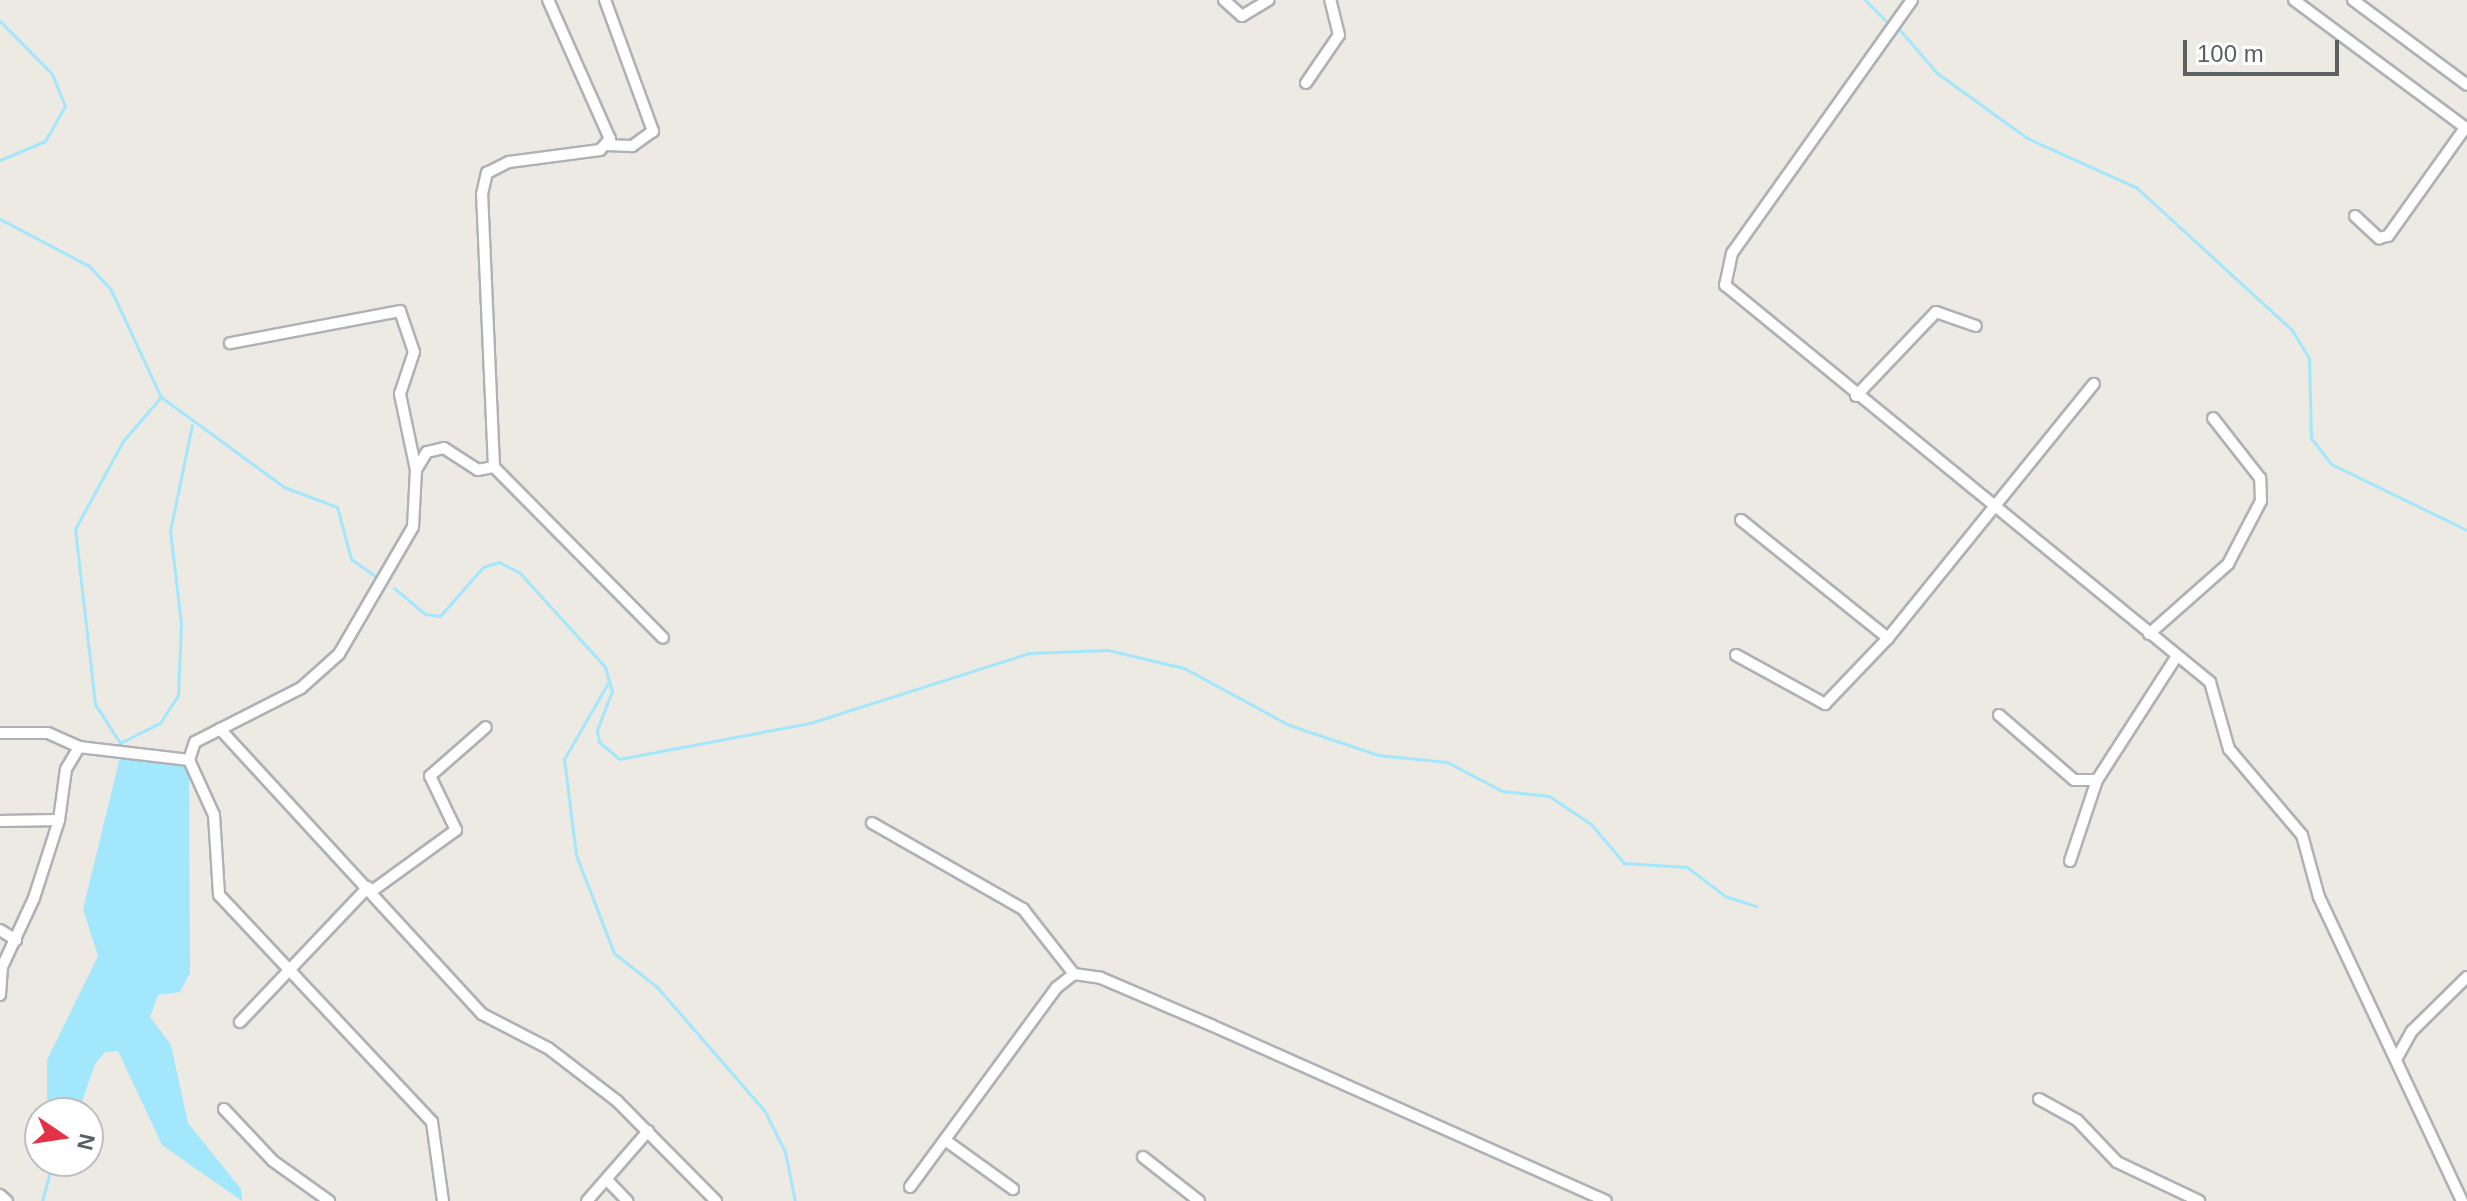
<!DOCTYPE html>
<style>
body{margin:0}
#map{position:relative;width:2467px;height:1201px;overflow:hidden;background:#ede9e3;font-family:Arial,sans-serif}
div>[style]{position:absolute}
.water>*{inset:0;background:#a3e7fd}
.stream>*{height:3px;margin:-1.5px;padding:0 1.5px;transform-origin:1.5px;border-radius:1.5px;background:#a3e7fd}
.roads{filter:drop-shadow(2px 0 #aeb2b5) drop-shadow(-2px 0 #aeb2b5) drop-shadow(0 2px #aeb2b5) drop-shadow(0 -2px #aeb2b5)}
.minor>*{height:10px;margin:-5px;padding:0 5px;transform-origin:5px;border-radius:5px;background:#fff}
span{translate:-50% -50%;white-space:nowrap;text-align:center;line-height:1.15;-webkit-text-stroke:7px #fff;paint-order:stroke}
.north{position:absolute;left:24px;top:1097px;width:80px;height:80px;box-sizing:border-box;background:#fff;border:2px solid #bdbfc1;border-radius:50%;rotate:103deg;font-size:22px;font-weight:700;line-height:32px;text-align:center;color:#5b6063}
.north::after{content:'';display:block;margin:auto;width:28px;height:36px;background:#e53146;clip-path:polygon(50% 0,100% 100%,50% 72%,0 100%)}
.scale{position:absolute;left:2183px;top:40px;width:156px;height:36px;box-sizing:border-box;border:4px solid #5b6063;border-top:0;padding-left:10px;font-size:24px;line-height:28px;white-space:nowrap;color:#5b6063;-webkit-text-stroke:6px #fff;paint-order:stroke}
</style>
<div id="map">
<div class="water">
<i style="clip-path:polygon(121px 753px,189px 760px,190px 973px,180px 992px,158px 995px,150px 1017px,171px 1045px,188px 1123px,241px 1189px,242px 1201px,162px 1145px,118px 1051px,105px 1052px,95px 1064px,78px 1113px,47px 1113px,47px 1060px,98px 956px,83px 909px)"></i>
</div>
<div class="stream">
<i style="left:1865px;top:0;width:35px;rotate:45deg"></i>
<i style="left:0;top:21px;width:74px;rotate:45.5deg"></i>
<i style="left:52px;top:74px;width:35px;rotate:68deg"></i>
<i style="left:65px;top:106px;width:40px;rotate:119.7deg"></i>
<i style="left:45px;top:141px;width:49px;rotate:157.1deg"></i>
<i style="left:1900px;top:30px;width:57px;rotate:49.3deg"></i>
<i style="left:1937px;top:73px;width:111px;rotate:35.8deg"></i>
<i style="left:2027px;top:138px;width:121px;rotate:24.4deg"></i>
<i style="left:2137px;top:188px;width:210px;rotate:42.5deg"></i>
<i style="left:2292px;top:330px;width:33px;rotate:59deg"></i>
<i style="left:2309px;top:358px;width:80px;rotate:88.6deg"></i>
<i style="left:2311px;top:438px;width:33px;rotate:52deg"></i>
<i style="left:2331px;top:464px;width:151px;rotate:25.9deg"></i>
<i style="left:0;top:219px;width:101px;rotate:27.8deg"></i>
<i style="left:89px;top:266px;width:33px;rotate:47deg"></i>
<i style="left:111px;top:290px;width:118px;rotate:65deg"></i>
<i style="left:161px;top:397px;width:152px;rotate:36.2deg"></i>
<i style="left:284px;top:487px;width:57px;rotate:20.7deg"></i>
<i style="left:337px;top:507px;width:54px;rotate:74.9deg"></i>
<i style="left:351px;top:559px;width:33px;rotate:35deg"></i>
<i style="left:394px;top:588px;width:40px;rotate:40deg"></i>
<i style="left:425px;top:614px;width:15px;rotate:8deg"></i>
<i style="left:440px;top:616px;width:65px;rotate:-48.7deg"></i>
<i style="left:483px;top:567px;width:17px;rotate:-17deg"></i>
<i style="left:499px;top:562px;width:22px;rotate:27deg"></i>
<i style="left:519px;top:572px;width:128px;rotate:47.8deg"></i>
<i style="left:605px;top:667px;width:25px;rotate:74deg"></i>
<i style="left:612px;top:691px;width:42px;rotate:111deg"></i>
<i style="left:597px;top:730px;width:12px;rotate:81deg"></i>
<i style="left:599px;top:742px;width:26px;rotate:40deg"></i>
<i style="left:619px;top:759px;width:194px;rotate:-10.7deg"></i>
<i style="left:810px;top:723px;width:230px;rotate:-17.7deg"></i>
<i style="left:1029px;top:653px;width:79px;rotate:-2.2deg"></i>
<i style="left:1108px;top:650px;width:78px;rotate:13.3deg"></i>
<i style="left:1184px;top:668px;width:119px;rotate:28.5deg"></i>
<i style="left:1289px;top:725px;width:94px;rotate:18.6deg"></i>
<i style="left:1378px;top:755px;width:69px;rotate:5.8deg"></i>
<i style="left:1447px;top:762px;width:62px;rotate:27.8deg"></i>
<i style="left:1502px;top:791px;width:47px;rotate:6.1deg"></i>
<i style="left:1549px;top:796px;width:50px;rotate:33.7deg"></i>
<i style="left:1591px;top:824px;width:51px;rotate:49.8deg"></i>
<i style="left:1624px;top:863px;width:63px;rotate:3.6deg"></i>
<i style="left:1687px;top:867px;width:48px;rotate:37.3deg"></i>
<i style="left:1725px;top:896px;width:33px;rotate:18deg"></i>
<i style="left:608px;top:683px;width:88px;rotate:120.1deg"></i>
<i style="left:564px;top:759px;width:97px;rotate:82.9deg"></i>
<i style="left:576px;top:855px;width:105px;rotate:68.8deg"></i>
<i style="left:614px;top:953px;width:55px;rotate:38.3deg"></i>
<i style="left:657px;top:987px;width:163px;rotate:49deg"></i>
<i style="left:764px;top:1110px;width:47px;rotate:63.4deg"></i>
<i style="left:785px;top:1152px;width:50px;rotate:78.5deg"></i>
<i style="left:122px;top:742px;width:42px;rotate:-26.6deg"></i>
<i style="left:160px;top:723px;width:33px;rotate:-57deg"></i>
<i style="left:178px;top:695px;width:71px;rotate:-87.6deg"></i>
<i style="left:181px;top:624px;width:94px;rotate:-96.7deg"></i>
<i style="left:170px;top:531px;width:108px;rotate:-78.3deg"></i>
<i style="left:124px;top:749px;width:54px;rotate:-122.8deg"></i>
<i style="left:95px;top:704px;width:176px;rotate:-96.5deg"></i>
<i style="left:75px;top:529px;width:100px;rotate:-61.4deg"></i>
<i style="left:123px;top:441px;width:58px;rotate:-49.2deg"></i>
<i style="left:42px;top:1201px;width:41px;rotate:-74.6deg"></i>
</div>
<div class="roads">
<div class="minor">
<i style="left:605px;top:0;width:140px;rotate:69.9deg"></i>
<i style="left:653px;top:131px;width:26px;rotate:144deg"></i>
<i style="left:632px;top:146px;width:25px;rotate:-178deg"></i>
<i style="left:1224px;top:0;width:24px;rotate:42deg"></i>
<i style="left:1242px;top:16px;width:31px;rotate:-31deg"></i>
<i style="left:1912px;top:0;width:310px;rotate:125.4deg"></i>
<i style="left:1732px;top:253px;width:33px;rotate:102deg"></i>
<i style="left:1725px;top:285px;width:627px;rotate:39.3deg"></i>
<i style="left:2210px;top:682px;width:70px;rotate:74.2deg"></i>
<i style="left:2229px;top:749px;width:113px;rotate:49.7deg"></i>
<i style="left:2302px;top:835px;width:64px;rotate:74.7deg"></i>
<i style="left:2319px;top:897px;width:336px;rotate:64.8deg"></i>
<i style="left:2294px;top:0;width:216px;rotate:36.7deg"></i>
<i style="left:2353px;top:0;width:142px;rotate:36.7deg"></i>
<i style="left:1306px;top:83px;width:58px;rotate:-55.5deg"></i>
<i style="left:1339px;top:35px;width:36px;rotate:-104deg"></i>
<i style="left:2355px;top:216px;width:33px;rotate:43deg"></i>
<i style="left:2379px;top:238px;width:9px;rotate:-13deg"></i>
<i style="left:2388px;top:236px;width:133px;rotate:-54.5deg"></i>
<i style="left:1856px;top:396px;width:116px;rotate:-46.4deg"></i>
<i style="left:1936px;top:312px;width:42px;rotate:19.3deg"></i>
<i style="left:494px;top:467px;width:240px;rotate:45.3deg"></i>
<i style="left:416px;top:470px;width:21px;rotate:-59deg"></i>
<i style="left:427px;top:452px;width:17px;rotate:-13deg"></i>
<i style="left:444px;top:448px;width:40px;rotate:32.9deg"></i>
<i style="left:478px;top:470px;width:16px;rotate:-11deg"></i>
<i style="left:494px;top:467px;width:273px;rotate:-92.5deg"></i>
<i style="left:482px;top:194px;width:22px;rotate:-77deg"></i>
<i style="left:487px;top:173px;width:25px;rotate:-27deg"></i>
<i style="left:509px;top:162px;width:92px;rotate:-7.5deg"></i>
<i style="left:600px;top:150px;width:15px;rotate:-48deg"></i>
<i style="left:610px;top:139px;width:152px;rotate:-114deg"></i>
<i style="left:1741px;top:520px;width:189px;rotate:38.8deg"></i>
<i style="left:1888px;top:638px;width:327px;rotate:-51deg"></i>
<i style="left:2149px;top:634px;width:106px;rotate:-41.5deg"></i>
<i style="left:2228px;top:564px;width:71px;rotate:-62.4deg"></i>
<i style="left:2261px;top:501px;width:23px;rotate:-92deg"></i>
<i style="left:2260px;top:478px;width:76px;rotate:-128.1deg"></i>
<i style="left:1736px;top:655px;width:102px;rotate:28.8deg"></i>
<i style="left:1825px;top:704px;width:91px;rotate:-46.3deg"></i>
<i style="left:1999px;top:715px;width:99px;rotate:40.9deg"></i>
<i style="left:2074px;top:780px;width:23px"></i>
<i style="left:220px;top:729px;width:387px;rotate:47.4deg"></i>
<i style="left:482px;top:1014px;width:74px;rotate:27.3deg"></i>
<i style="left:548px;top:1048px;width:87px;rotate:37.5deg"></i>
<i style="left:617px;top:1101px;width:141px;rotate:45.3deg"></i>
<i style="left:0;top:733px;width:48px"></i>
<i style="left:48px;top:733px;width:34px;rotate:24deg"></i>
<i style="left:79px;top:747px;width:111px;rotate:6.7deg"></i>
<i style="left:189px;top:760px;width:60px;rotate:65.6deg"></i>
<i style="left:214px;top:815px;width:80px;rotate:86.4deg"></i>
<i style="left:219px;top:895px;width:311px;rotate:46.8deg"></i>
<i style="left:432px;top:1122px;width:80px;rotate:82.1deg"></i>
<i style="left:189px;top:760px;width:19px;rotate:-72deg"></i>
<i style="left:195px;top:742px;width:119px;rotate:-27deg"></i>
<i style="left:301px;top:688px;width:51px;rotate:-41.8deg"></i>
<i style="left:339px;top:654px;width:147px;rotate:-59.8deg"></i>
<i style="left:413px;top:527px;width:57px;rotate:-87deg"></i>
<i style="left:416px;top:470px;width:78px;rotate:-101.9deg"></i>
<i style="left:400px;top:394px;width:44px;rotate:-71.6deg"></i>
<i style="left:414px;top:352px;width:43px;rotate:-108.9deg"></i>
<i style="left:400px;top:311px;width:173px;rotate:169.3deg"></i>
<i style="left:0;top:821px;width:59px;rotate:-1deg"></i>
<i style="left:872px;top:823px;width:174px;rotate:29.7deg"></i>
<i style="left:1023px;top:909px;width:83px;rotate:51.9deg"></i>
<i style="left:2070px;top:861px;width:85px;rotate:-71.6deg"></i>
<i style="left:2097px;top:780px;width:148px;rotate:-57.2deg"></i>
<i style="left:372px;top:891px;width:104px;rotate:-36deg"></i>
<i style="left:456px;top:830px;width:60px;rotate:-115.7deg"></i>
<i style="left:430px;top:776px;width:74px;rotate:-41.2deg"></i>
<i style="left:0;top:930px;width:19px;rotate:32deg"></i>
<i style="left:0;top:995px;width:28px;rotate:-86deg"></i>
<i style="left:2px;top:967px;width:76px;rotate:-65.1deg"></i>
<i style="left:34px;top:898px;width:82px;rotate:-72.2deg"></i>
<i style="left:59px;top:820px;width:51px;rotate:-82.2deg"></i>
<i style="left:66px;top:769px;width:26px;rotate:-59deg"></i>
<i style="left:240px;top:1022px;width:186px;rotate:-46.5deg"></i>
<i style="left:2398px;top:1056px;width:29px;rotate:-61deg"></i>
<i style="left:2412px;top:1031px;width:77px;rotate:-44.5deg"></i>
<i style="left:2039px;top:1099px;width:43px;rotate:28.9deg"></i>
<i style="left:2077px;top:1120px;width:58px;rotate:46.4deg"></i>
<i style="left:2117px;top:1162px;width:91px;rotate:25.4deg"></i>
<i style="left:224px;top:1109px;width:71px;rotate:46.7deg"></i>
<i style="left:273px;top:1161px;width:69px;rotate:35.5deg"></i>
<i style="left:945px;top:1140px;width:84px;rotate:35.8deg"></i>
<i style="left:1143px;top:1157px;width:71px;rotate:38.2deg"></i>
<i style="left:608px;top:1181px;width:28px;rotate:46deg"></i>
<i style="left:910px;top:1187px;width:247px;rotate:-53.7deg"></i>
<i style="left:1056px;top:988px;width:23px;rotate:-38deg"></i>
<i style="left:1074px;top:974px;width:27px;rotate:8deg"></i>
<i style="left:1101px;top:978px;width:120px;rotate:23.1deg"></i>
<i style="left:1211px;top:1025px;width:432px;rotate:24deg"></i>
<i style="left:0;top:1195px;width:9px;rotate:41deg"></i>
<i style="left:587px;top:1201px;width:93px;rotate:-48.9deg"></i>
</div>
</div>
<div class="north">N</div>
<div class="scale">100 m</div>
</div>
